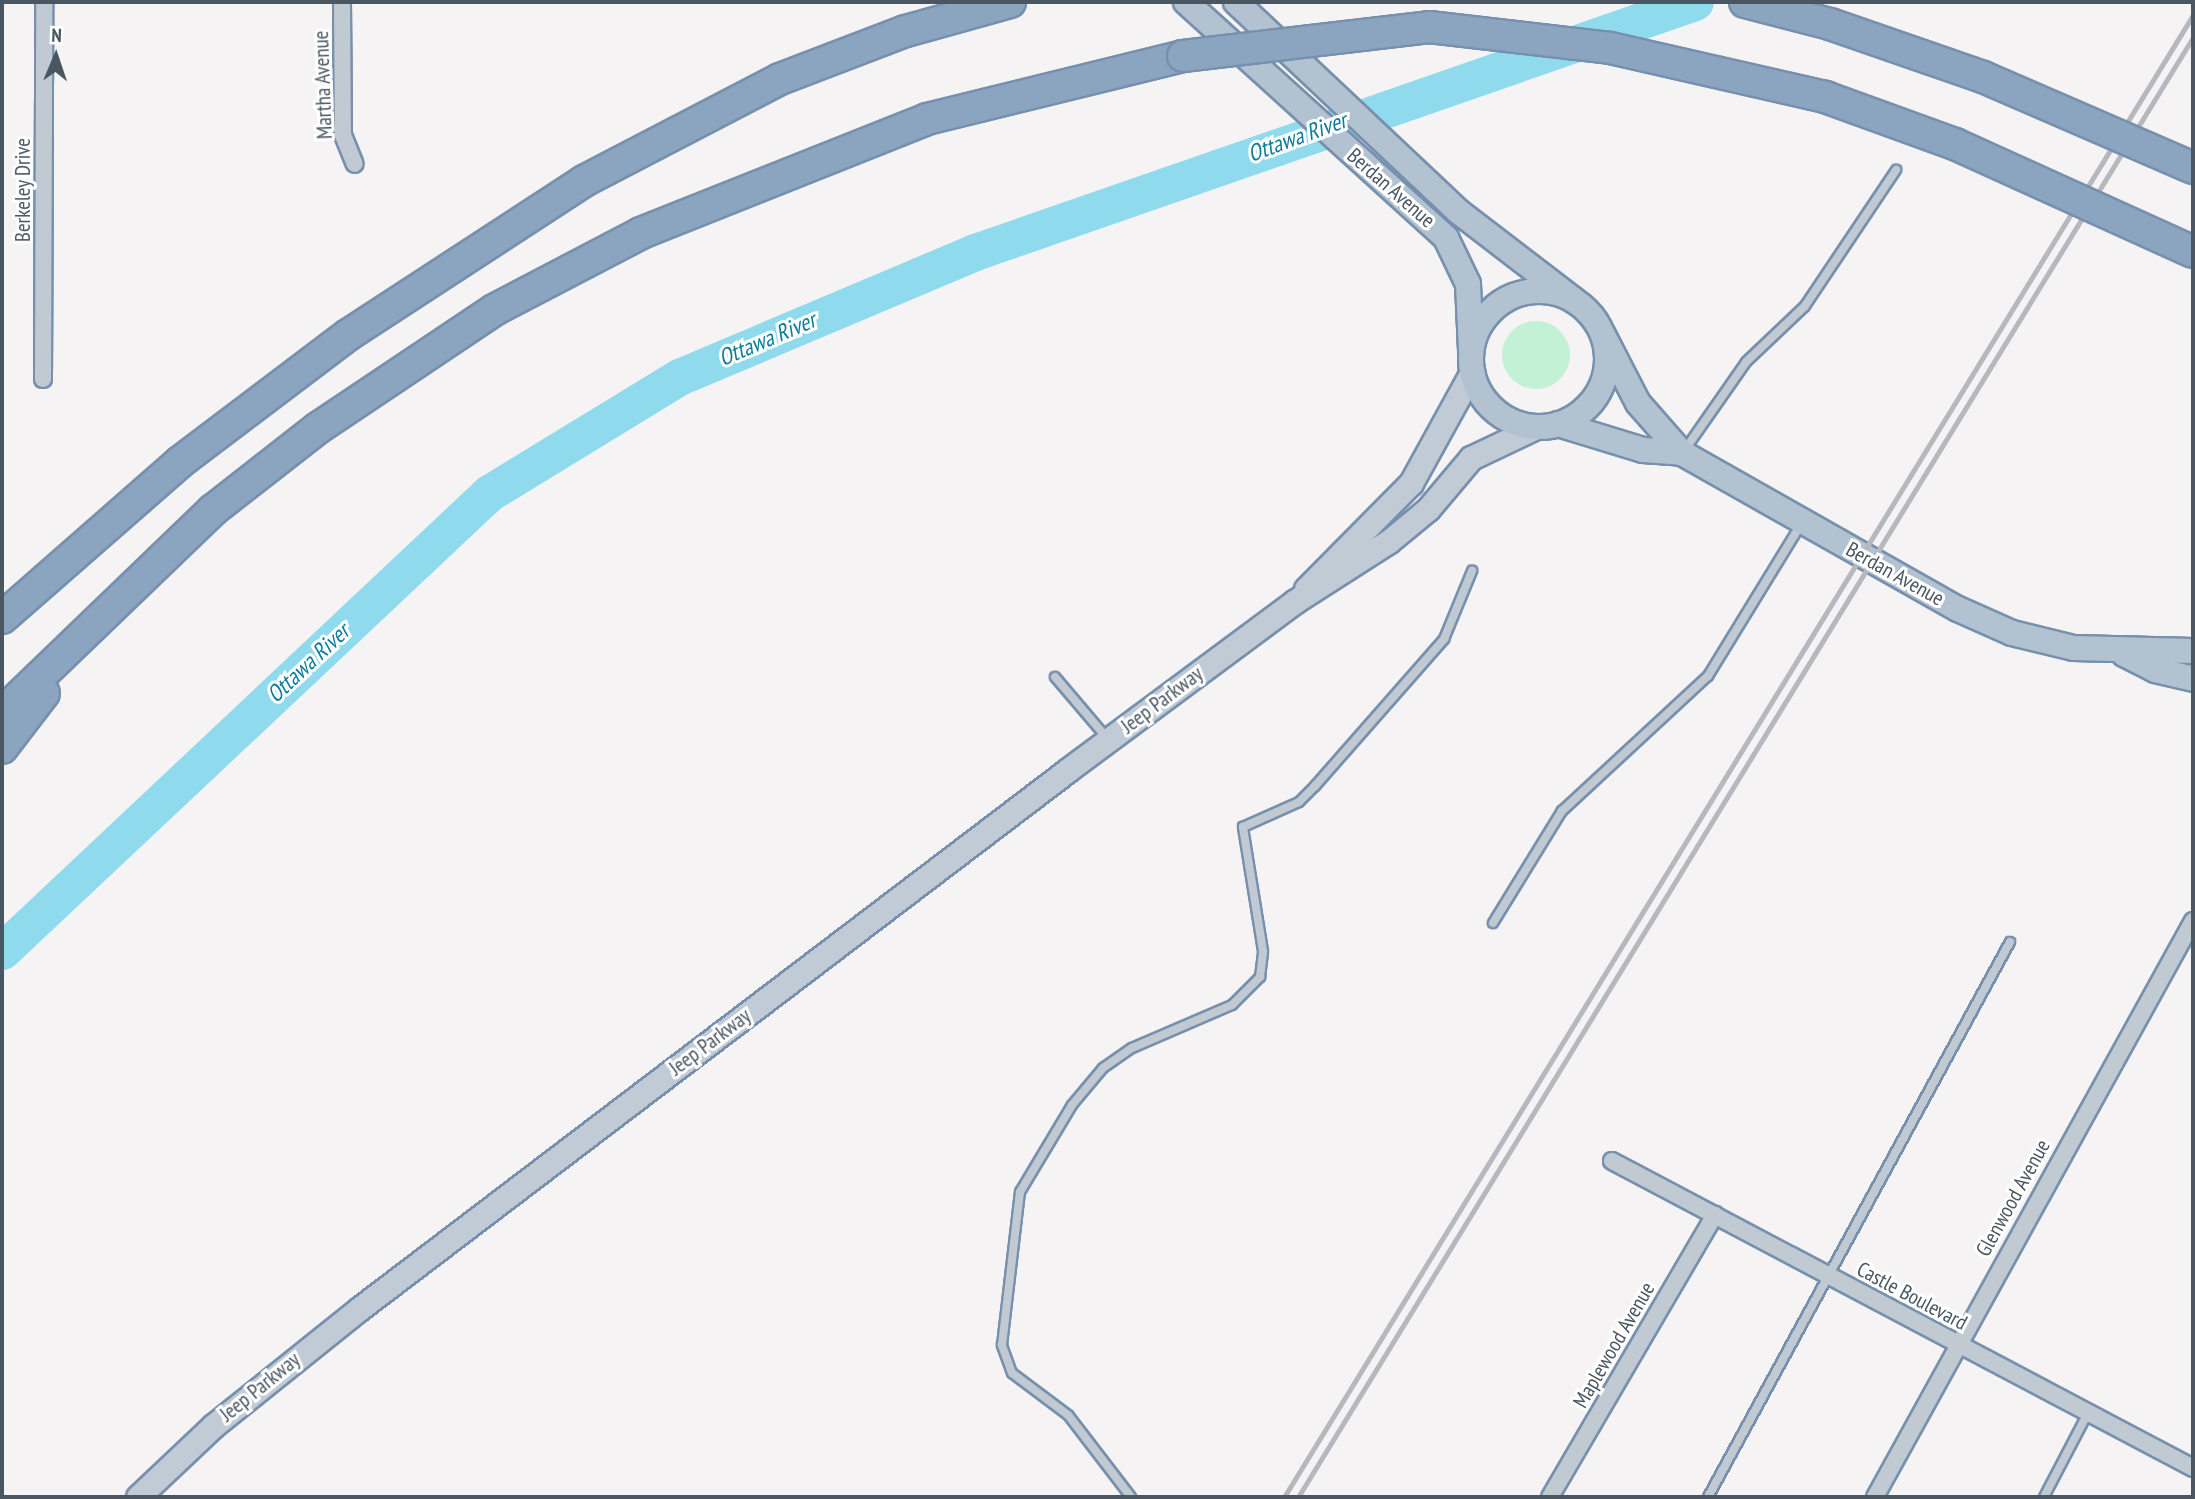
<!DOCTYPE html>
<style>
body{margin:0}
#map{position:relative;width:2195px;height:1499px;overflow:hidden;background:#f5f3f3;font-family:"PT Sans Narrow",sans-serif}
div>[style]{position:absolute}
.green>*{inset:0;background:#c3f1d5}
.round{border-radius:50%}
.river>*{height:37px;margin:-18.5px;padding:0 18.5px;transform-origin:18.5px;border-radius:18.5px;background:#90daee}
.roads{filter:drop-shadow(2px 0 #7690ad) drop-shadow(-2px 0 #7690ad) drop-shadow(0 2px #7690ad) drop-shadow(0 -2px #7690ad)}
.lane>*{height:8px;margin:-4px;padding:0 4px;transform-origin:4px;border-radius:4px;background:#c1cad2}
.street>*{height:16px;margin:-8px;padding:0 8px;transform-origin:8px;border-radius:8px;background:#c1cad2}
.secondary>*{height:23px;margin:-11.5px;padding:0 11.5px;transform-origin:11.5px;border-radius:11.5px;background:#c1cbd6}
.primary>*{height:24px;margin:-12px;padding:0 12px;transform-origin:12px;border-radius:12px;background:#b3c2d1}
.primary>.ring{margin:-12px;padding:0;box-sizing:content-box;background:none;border:24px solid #b3c2d1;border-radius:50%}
.highway>*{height:30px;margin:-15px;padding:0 15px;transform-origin:15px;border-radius:15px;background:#8ba5c1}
.rail>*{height:5px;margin:-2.5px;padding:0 2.5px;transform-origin:2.5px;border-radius:2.5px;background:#b5b8bd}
.bridges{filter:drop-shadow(2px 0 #7690ad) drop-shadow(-2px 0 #7690ad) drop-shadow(0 2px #7690ad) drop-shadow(0 -2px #7690ad)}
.highway-bridge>*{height:30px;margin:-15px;padding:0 15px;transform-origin:15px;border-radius:15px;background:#8ba5c1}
span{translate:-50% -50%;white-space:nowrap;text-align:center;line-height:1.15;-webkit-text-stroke:6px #fff;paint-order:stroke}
.street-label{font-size:21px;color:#4a5661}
.water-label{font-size:23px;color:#0c7c9b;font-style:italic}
.frame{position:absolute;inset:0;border:4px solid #4a5661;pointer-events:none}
.north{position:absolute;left:21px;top:21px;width:70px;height:70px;-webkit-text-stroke:5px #fff;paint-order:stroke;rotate:2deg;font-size:19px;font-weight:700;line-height:28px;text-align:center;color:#4a5661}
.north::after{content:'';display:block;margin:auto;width:24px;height:32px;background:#4a5661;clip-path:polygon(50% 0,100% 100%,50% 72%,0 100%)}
</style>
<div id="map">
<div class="green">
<i class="round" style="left:1502px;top:321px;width:68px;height:68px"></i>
</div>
<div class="river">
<i style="left:2px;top:951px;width:669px;rotate:-43.24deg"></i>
<i style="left:489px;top:493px;width:223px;rotate:-31.4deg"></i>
<i style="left:679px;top:377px;width:321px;rotate:-22.9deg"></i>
<i style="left:975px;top:252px;width:762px;rotate:-19.15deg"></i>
</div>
<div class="roads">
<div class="lane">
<i style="left:1684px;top:451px;width:108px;rotate:-55.1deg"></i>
<i style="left:1746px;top:362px;width:81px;rotate:-43.5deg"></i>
<i style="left:1805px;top:306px;width:164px;rotate:-56.2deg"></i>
<i style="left:1055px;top:677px;width:80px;rotate:49.6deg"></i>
<i style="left:1493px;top:923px;width:132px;rotate:-58.4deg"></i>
<i style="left:1562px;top:811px;width:199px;rotate:-42.8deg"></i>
<i style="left:1708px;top:676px;width:178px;rotate:-58.5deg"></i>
<i style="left:1131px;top:1497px;width:103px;rotate:-127.5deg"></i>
<i style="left:1068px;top:1415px;width:70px;rotate:-143.1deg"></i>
<i style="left:1012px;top:1373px;width:30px;rotate:-110deg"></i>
<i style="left:1002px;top:1345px;width:154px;rotate:-83.3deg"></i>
<i style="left:1020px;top:1192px;width:101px;rotate:-59.1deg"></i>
<i style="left:1072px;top:1105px;width:48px;rotate:-50deg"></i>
<i style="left:1103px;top:1068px;width:35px;rotate:-35deg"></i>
<i style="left:1132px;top:1048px;width:109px;rotate:-23.3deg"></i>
<i style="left:1232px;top:1005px;width:40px;rotate:-45deg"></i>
<i style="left:1260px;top:977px;width:26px;rotate:-83deg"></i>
<i style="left:1263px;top:951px;width:126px;rotate:-99.2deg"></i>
<i style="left:1243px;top:827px;width:61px;rotate:-24.1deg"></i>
<i style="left:1299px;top:802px;width:23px;rotate:-45deg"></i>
<i style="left:1315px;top:786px;width:196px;rotate:-48.7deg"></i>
<i style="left:1444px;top:639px;width:74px;rotate:-67.6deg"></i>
<i style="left:1708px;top:1497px;width:632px;rotate:-61.45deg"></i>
<i style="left:2044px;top:1497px;width:95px;rotate:-62.4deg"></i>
</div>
<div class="street">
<i style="left:342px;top:2px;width:133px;rotate:89.6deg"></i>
<i style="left:343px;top:135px;width:31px;rotate:68deg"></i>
<i style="left:43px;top:379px;width:377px;rotate:-89.8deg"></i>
<i style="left:1612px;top:1161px;width:657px;rotate:27.85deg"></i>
<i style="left:1550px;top:1497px;width:327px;rotate:-59.7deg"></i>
<i style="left:1875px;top:1497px;width:658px;rotate:-61.1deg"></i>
</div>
<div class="secondary">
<i style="left:1306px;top:589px;width:149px;rotate:-45.3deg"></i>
<i style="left:1411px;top:483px;width:127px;rotate:-61.2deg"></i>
<i style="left:138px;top:1497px;width:103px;rotate:-43.4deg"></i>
<i style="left:213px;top:1426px;width:187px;rotate:-38.7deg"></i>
<i style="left:359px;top:1309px;width:891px;rotate:-37.24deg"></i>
<i style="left:1068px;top:770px;width:282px;rotate:-36.6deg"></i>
<i style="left:1294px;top:602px;width:112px;rotate:-32.6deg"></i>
<i style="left:1388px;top:542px;width:52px;rotate:-39.5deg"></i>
<i style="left:1428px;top:509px;width:67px;rotate:-49.9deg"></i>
<i style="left:1471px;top:458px;width:72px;rotate:-25.5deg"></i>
</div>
<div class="primary">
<i style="left:1186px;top:2px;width:351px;rotate:42.2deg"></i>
<i style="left:1446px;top:238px;width:51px;rotate:64.4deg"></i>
<i style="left:1468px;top:284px;width:66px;rotate:87.4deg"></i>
<i style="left:1236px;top:2px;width:306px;rotate:43.3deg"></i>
<i style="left:1459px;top:212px;width:146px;rotate:37.5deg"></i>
<i class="ring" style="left:1471px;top:291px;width:112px;height:112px"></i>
<i style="left:1603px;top:335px;width:76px;rotate:62.8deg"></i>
<i style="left:1638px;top:403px;width:67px;rotate:48.7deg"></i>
<i style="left:1682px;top:453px;width:317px;rotate:29.5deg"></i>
<i style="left:1958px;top:609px;width:59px;rotate:24deg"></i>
<i style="left:2012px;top:633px;width:64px;rotate:13.6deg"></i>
<i style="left:2074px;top:648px;width:119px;rotate:1.4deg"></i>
<i style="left:1558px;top:424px;width:89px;rotate:17deg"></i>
<i style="left:1643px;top:450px;width:39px;rotate:4deg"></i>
<i style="left:2124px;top:654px;width:35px;rotate:27deg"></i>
<i style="left:2155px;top:670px;width:39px;rotate:13deg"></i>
</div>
<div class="highway">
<i style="left:2px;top:618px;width:237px;rotate:-41.2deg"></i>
<i style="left:180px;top:462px;width:211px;rotate:-37.1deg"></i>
<i style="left:348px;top:335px;width:282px;rotate:-33.1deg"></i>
<i style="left:584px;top:181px;width:221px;rotate:-27.5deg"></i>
<i style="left:780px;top:79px;width:135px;rotate:-20.9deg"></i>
<i style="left:906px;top:31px;width:108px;rotate:-15.6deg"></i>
<i style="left:2px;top:713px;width:293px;rotate:-43.9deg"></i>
<i style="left:213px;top:510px;width:133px;rotate:-38deg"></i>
<i style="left:318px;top:428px;width:212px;rotate:-33.8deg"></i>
<i style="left:494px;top:310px;width:166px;rotate:-27.6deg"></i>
<i style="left:641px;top:233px;width:308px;rotate:-21.7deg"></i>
<i style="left:927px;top:119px;width:264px;rotate:-13.8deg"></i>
<i style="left:2px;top:748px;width:69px;rotate:-52.6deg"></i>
</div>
</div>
<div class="rail">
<i style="left:1284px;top:1497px;width:1739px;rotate:-58.48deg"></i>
<i style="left:1298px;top:1497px;width:1712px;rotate:-58.49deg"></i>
</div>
<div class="bridges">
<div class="highway-bridge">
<i style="left:1745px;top:2px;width:88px;rotate:14.5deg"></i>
<i style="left:1830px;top:24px;width:162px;rotate:19.1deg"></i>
<i style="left:1983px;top:77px;width:229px;rotate:23.4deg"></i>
<i style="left:1183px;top:56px;width:248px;rotate:-6.7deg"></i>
<i style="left:1429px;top:27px;width:182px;rotate:6.6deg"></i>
<i style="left:1610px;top:48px;width:221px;rotate:12.8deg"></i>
<i style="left:1825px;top:97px;width:138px;rotate:19.9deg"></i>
<i style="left:1955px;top:144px;width:261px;rotate:24.4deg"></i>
</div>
</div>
<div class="street-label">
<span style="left:323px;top:85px;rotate:-92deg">Martha Avenue</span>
<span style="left:1391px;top:188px;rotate:41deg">Berdan Avenue</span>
<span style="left:23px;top:190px;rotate:-90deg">Berkeley Drive</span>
<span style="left:1895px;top:574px;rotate:29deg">Berdan Avenue</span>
<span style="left:1162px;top:700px;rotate:-37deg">Jeep Parkway</span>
<span style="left:710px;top:1042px;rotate:-37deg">Jeep Parkway</span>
<span style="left:2013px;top:1198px;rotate:-61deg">Glenwood Avenue</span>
<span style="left:1912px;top:1296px;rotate:28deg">Castle Boulevard</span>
<span style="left:1614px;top:1345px;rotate:-60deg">Maplewood Avenue</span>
<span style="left:260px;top:1387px;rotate:-39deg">Jeep Parkway</span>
</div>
<div class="water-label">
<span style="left:1297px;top:137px;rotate:-20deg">Ottawa River</span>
<span style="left:767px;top:339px;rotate:-23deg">Ottawa River</span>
<span style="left:308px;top:663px;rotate:-43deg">Ottawa River</span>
</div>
<div class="frame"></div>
<div class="north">N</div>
</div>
